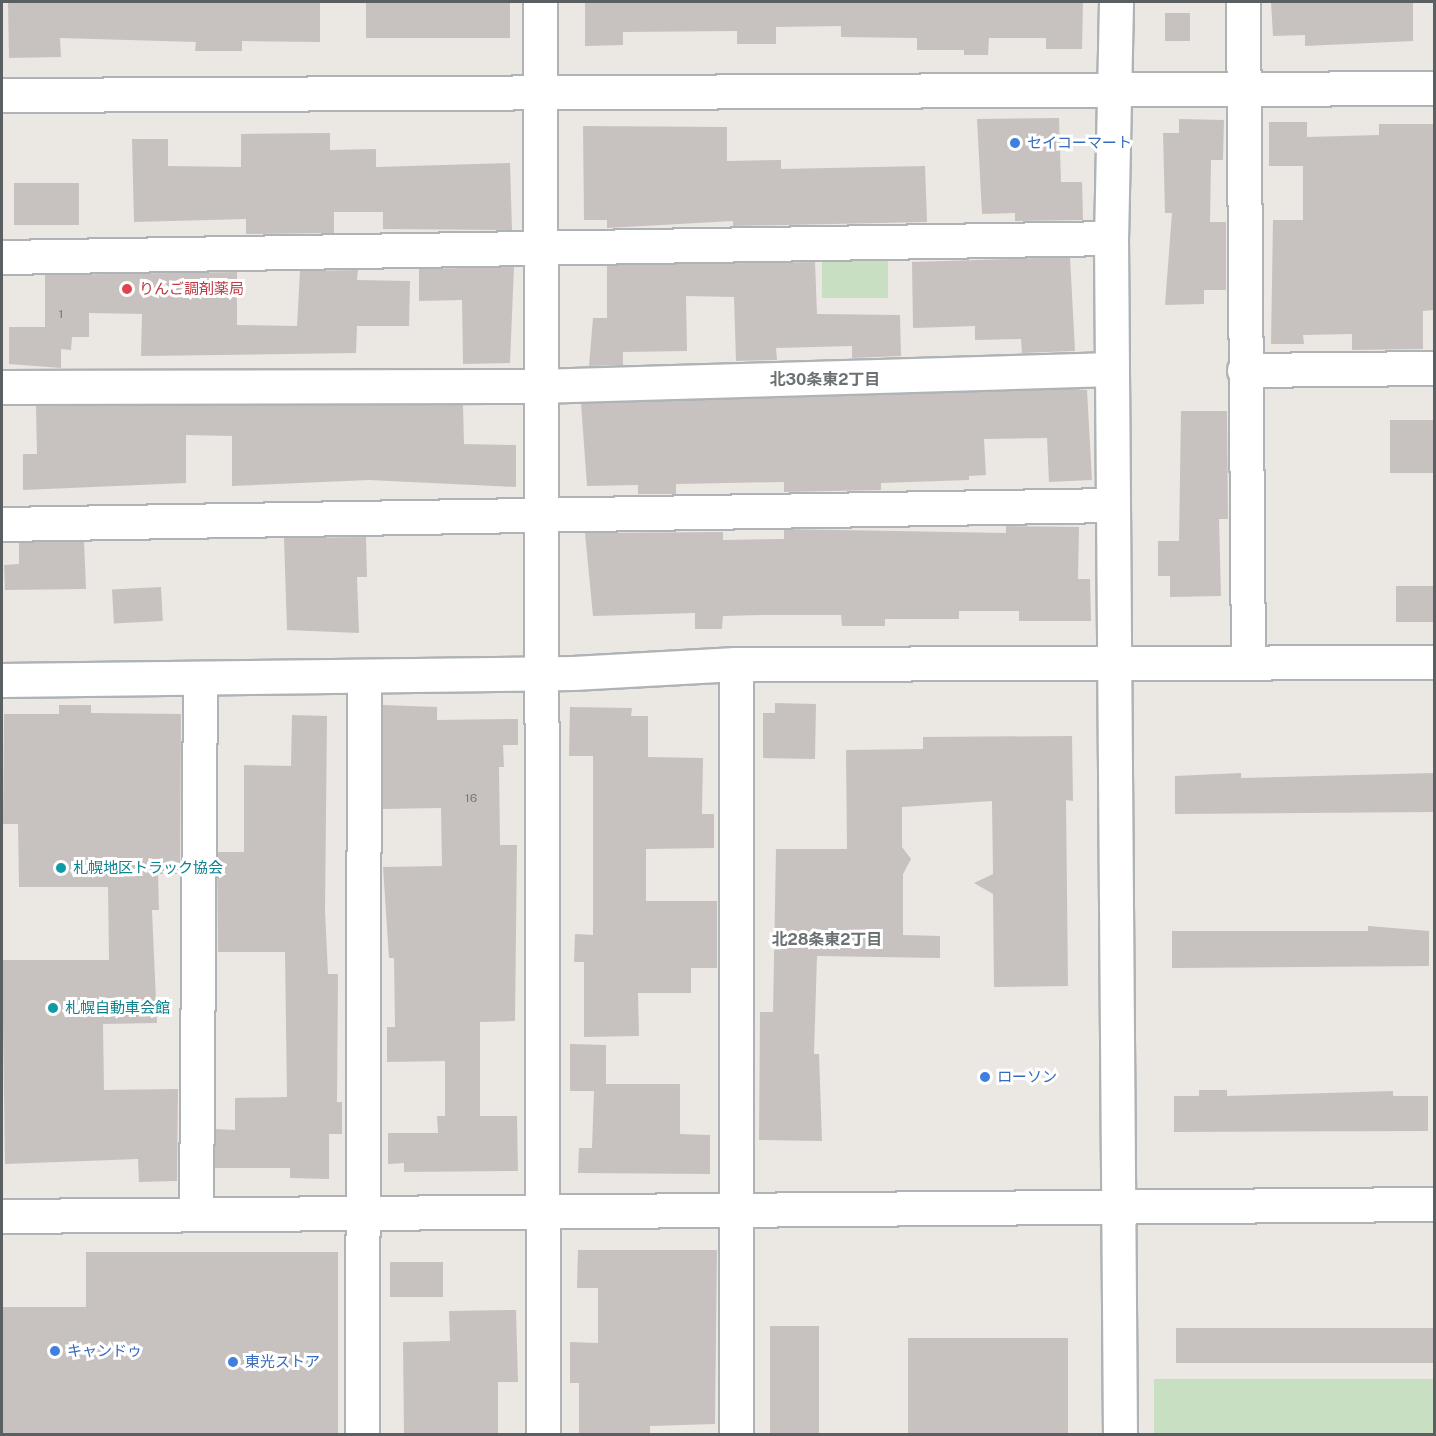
<!DOCTYPE html>
<meta charset="utf-8">
<style>
body{margin:0}
#map{position:relative;width:1436px;height:1436px;overflow:hidden;background:#ebe7e2;font-family:"Public Sans","Noto Sans JP",sans-serif}
div>[style]{position:absolute}
.green>*{inset:0;background:#c8e0c1;transform-origin:0 0}
.building>*{inset:0;background:#c7c2bf;transform-origin:0 0}
.roads{filter:drop-shadow(2px 0 #afb3b6) drop-shadow(-2px 0 #afb3b6) drop-shadow(0 2px #afb3b6) drop-shadow(0 -2px #afb3b6)}
.minor>*{height:33px;margin:-16.5px;padding:0 16.5px;transform-origin:16.5px;border-radius:16.5px;background:#fff}
.dots>*{width:16px;height:16px;translate:-50% -50%;box-sizing:border-box;border:3px solid #fff;border-radius:50%}
span{translate:-50% -50%;white-space:nowrap;text-align:center;line-height:1.15;-webkit-text-stroke:6px #fff;paint-order:stroke}
.number-label{font-size:12px;color:#757878}
.number-label span{-webkit-text-stroke-width:0}
.shop-label{font-size:15px;color:#366cbe}
.left{translate:0 -50%;text-align:left}
.health-label{font-size:15px;color:#be3a42}
.culture-label{font-size:15px;color:#0d838f}
.neighbourhood-label{font-size:16px;color:#6c7173;font-weight:700}
.frame{position:absolute;inset:0;border:3px solid #5a5f61;pointer-events:none}
</style>
<div id="map">
<div class="green">
<i style="left:822px;top:258px;width:66px;height:40px"></i>
<i style="left:1434px;top:1379px;width:55px;height:280px;rotate:90deg"></i>
</div>
<div class="building">
<i style="clip-path:polygon(8px 2px,320px 2px,320px 42px,242px 41px,242px 51px,195px 51px,196px 42px,60px 38px,61px 57px,9px 58px)"></i>
<i style="left:366px;top:2px;width:144px;height:36px"></i>
<i style="clip-path:polygon(585px 2px,1083px 2px,1082px 49px,1046px 49px,1046px 38px,989px 38px,988px 55px,964px 55px,964px 50px,917px 50px,917px 38px,841px 37px,841px 26px,776px 27px,776px 44px,737px 44px,737px 31px,623px 32px,623px 45px,585px 46px)"></i>
<i style="clip-path:polygon(1271px 2px,1413px 2px,1413px 41px,1305px 46px,1305px 35px,1273px 36px)"></i>
<i style="left:1165px;top:13px;width:25px;height:28px"></i>
<i style="clip-path:polygon(1059px 118px,1061px 182px,1082px 182px,1083px 220px,1015px 221px,1015px 213px,982px 214px,977px 119px)"></i>
<i style="clip-path:polygon(1179px 119px,1224px 120px,1223px 160px,1211px 160px,1210px 222px,1226px 222px,1226px 290px,1204px 290px,1204px 304px,1165px 305px,1172px 213px,1165px 213px,1163px 133px,1179px 133px)"></i>
<i style="clip-path:polygon(1269px 122px,1307px 122px,1307px 137px,1379px 135px,1379px 124px,1434px 124px,1434px 310px,1423px 311px,1423px 349px,1352px 350px,1352px 334px,1303px 335px,1304px 344px,1271px 344px,1273px 220px,1303px 220px,1303px 166px,1269px 166px)"></i>
<i style="clip-path:polygon(583px 126px,727px 127px,727px 161px,781px 160px,781px 169px,925px 166px,927px 222px,733px 226px,733px 221px,607px 228px,607px 220px,584px 220px)"></i>
<i style="clip-path:polygon(330px 133px,330px 150px,376px 149px,376px 167px,510px 163px,512px 230px,383px 229px,383px 212px,334px 212px,334px 233px,246px 234px,246px 219px,134px 222px,132px 139px,168px 139px,168px 166px,241px 167px,241px 134px)"></i>
<i style="left:14px;top:183px;width:65px;height:42px"></i>
<i style="clip-path:polygon(1070px 257px,1075px 351px,1022px 353px,1021px 339px,975px 340px,975px 326px,913px 328px,912px 262px)"></i>
<i style="clip-path:polygon(815px 262px,817px 314px,900px 315px,901px 356px,852px 358px,852px 346px,776px 348px,777px 360px,736px 361px,734px 297px,686px 296px,687px 351px,623px 352px,623px 365px,589px 366px,593px 318px,607px 318px,607px 265px)"></i>
<i style="clip-path:polygon(514px 267px,510px 363px,463px 364px,462px 300px,419px 301px,419px 269px)"></i>
<i style="clip-path:polygon(358px 270px,357px 280px,410px 281px,409px 326px,357px 326px,356px 353px,141px 356px,142px 314px,89px 313px,89px 337px,72px 337px,71px 350px,61px 349px,61px 368px,9px 364px,9px 327px,45px 327px,45px 275px,237px 272px,237px 325px,297px 326px,300px 271px)"></i>
<i style="clip-path:polygon(1076px 389px,1087px 390px,1092px 480px,1049px 482px,1047px 438px,984px 439px,986px 475px,969px 476px,969px 480px,881px 483px,881px 490px,784px 492px,784px 482px,676px 484px,676px 494px,638px 494px,638px 485px,587px 486px,581px 403px)"></i>
<i style="clip-path:polygon(463px 405px,464px 444px,516px 445px,516px 487px,369px 480px,232px 486px,232px 436px,186px 435px,186px 483px,23px 490px,23px 454px,37px 454px,36px 406px)"></i>
<i style="clip-path:polygon(1181px 411px,1227px 411px,1228px 519px,1219px 519px,1221px 596px,1170px 597px,1170px 576px,1158px 576px,1158px 541px,1179px 541px)"></i>
<i style="left:1390px;top:420px;width:44px;height:53px"></i>
<i style="clip-path:polygon(1006px 526px,1079px 527px,1078px 579px,1090px 579px,1091px 621px,1019px 621px,1019px 611px,959px 611px,959px 619px,885px 619px,885px 626px,842px 626px,841px 615px,761px 615px,723px 616px,722px 629px,695px 629px,695px 613px,593px 616px,585px 533px,723px 532px,723px 540px,784px 539px,784px 529px,1006px 533px)"></i>
<i style="clip-path:polygon(366px 537px,367px 577px,357px 577px,359px 633px,287px 630px,284px 538px)"></i>
<i style="clip-path:polygon(84px 541px,86px 589px,5px 590px,4px 565px,19px 564px,19px 542px)"></i>
<i style="left:1396px;top:586px;width:38px;height:36px"></i>
<i style="left:161px;top:587px;width:34px;height:49px;rotate:87deg"></i>
<i style="clip-path:polygon(775px 703px,816px 704px,815px 759px,763px 758px,763px 713px,775px 713px)"></i>
<i style="clip-path:polygon(59px 705px,91px 705px,91px 713px,181px 714px,180px 874px,158px 874px,159px 910px,152px 910px,157px 1023px,103px 1024px,104px 1090px,178px 1089px,177px 1181px,139px 1182px,138px 1159px,5px 1164px,2px 960px,109px 960px,108px 887px,19px 887px,18px 824px,3px 824px,4px 714px,59px 714px)"></i>
<i style="clip-path:polygon(383px 705px,437px 707px,437px 720px,518px 719px,518px 745px,503px 745px,504px 767px,499px 767px,500px 845px,517px 845px,515px 1021px,480px 1022px,480px 1116px,517px 1116px,518px 1171px,404px 1172px,404px 1163px,388px 1164px,388px 1133px,438px 1133px,437px 1116px,445px 1116px,445px 1061px,387px 1062px,387px 1027px,395px 1027px,394px 958px,389px 958px,383px 867px,442px 866px,441px 808px,382px 809px)"></i>
<i style="clip-path:polygon(570px 707px,632px 708px,631px 716px,648px 716px,648px 757px,703px 758px,702px 814px,714px 814px,714px 848px,646px 849px,646px 901px,717px 901px,717px 968px,691px 968px,691px 993px,638px 993px,639px 1036px,584px 1037px,584px 962px,574px 962px,575px 934px,593px 935px,593px 756px,569px 756px)"></i>
<i style="clip-path:polygon(292px 715px,327px 716px,325px 911px,328px 974px,338px 974px,337px 1102px,342px 1102px,342px 1134px,329px 1134px,329px 1179px,290px 1178px,290px 1168px,215px 1168px,215px 1129px,235px 1130px,235px 1098px,287px 1097px,285px 952px,218px 952px,217px 852px,244px 852px,244px 765px,291px 766px)"></i>
<i style="clip-path:polygon(1072px 736px,1073px 801px,1066px 800px,1068px 986px,994px 987px,993px 894px,974px 883px,993px 874px,992px 801px,902px 807px,902px 847px,911px 859px,903px 874px,903px 935px,940px 936px,940px 958px,817px 956px,814px 1054px,819px 1054px,822px 1141px,759px 1140px,760px 1012px,773px 1012px,776px 849px,847px 849px,846px 750px,923px 749px,923px 737px)"></i>
<i style="clip-path:polygon(1241px 773px,1241px 778px,1434px 773px,1434px 812px,1175px 814px,1175px 776px)"></i>
<i style="clip-path:polygon(1368px 926px,1429px 931px,1429px 966px,1172px 968px,1172px 931px,1368px 931px)"></i>
<i style="clip-path:polygon(570px 1044px,606px 1045px,606px 1084px,680px 1084px,680px 1134px,710px 1135px,710px 1174px,578px 1173px,579px 1148px,592px 1148px,594px 1091px,570px 1091px)"></i>
<i style="clip-path:polygon(1199px 1090px,1227px 1090px,1227px 1096px,1393px 1091px,1393px 1096px,1428px 1096px,1428px 1131px,1174px 1132px,1174px 1096px,1199px 1096px)"></i>
<i style="clip-path:polygon(578px 1250px,717px 1250px,715px 1424px,650px 1426px,650px 1434px,579px 1434px,579px 1383px,570px 1383px,570px 1342px,598px 1343px,598px 1288px,577px 1288px)"></i>
<i style="clip-path:polygon(86px 1252px,338px 1252px,338px 1434px,2px 1434px,2px 1307px,86px 1307px)"></i>
<i style="left:443px;top:1262px;width:35px;height:53px;rotate:90deg"></i>
<i style="clip-path:polygon(516px 1310px,518px 1382px,498px 1382px,498px 1434px,404px 1434px,403px 1342px,450px 1341px,449px 1311px)"></i>
<i style="left:770px;top:1326px;width:49px;height:108px"></i>
<i style="left:1434px;top:1328px;width:35px;height:258px;rotate:90deg"></i>
<i style="left:908px;top:1338px;width:160px;height:96px"></i>
</div>
<div class="roads">
<div class="minor">
<i style="left:540px;top:2px;width:1432px;rotate:89.88deg"></i>
<i style="left:1116px;top:2px;width:236px;rotate:91.2deg"></i>
<i style="left:1111px;top:238px;width:1196px;rotate:89.57deg"></i>
<i style="left:1243px;top:2px;width:661px;rotate:89.57deg"></i>
<i style="left:2px;top:95px;width:1432px;rotate:-0.28deg"></i>
<i style="left:2px;top:257px;width:1109px;rotate:-0.98deg"></i>
<i style="left:1244px;top:370px;width:190px;rotate:-0.6deg"></i>
<i style="left:2px;top:387px;width:535px;rotate:-0.11deg"></i>
<i style="left:537px;top:386px;width:575px;rotate:-1.69deg"></i>
<i style="left:2px;top:524px;width:1111px;rotate:-0.98deg"></i>
<i style="left:2px;top:680px;width:571px;rotate:-0.7deg"></i>
<i style="left:573px;top:673px;width:163px;rotate:-3.2deg"></i>
<i style="left:736px;top:664px;width:698px;rotate:-0.16deg"></i>
<i style="left:196px;top:1211px;width:533px;rotate:-89.57deg"></i>
<i style="left:2px;top:1216px;width:1432px;rotate:-0.48deg"></i>
<i style="left:362px;top:1434px;width:758px;rotate:-89.85deg"></i>
<i style="left:736px;top:1434px;width:770px;rotate:-90deg"></i>
</div>
</div>
<div class="dots">
<i style="left:1015px;top:143px;background:#3f7fe0"></i>
<i style="left:127px;top:289px;background:#e0444e"></i>
<i style="left:61px;top:868px;background:#0f9aa8"></i>
<i style="left:53px;top:1008px;background:#0f9aa8"></i>
<i style="left:985px;top:1077px;background:#3f7fe0"></i>
<i style="left:55px;top:1351px;background:#3f7fe0"></i>
<i style="left:233px;top:1362px;background:#3f7fe0"></i>
</div>
<div class="number-label">
<span style="left:61px;top:315px">1</span>
<span style="left:471px;top:799px">16</span>
</div>
<div class="shop-label">
<span class="left" style="left:1027px;top:143px">セイコーマート</span>
<span class="left" style="left:997px;top:1077px">ローソン</span>
<span class="left" style="left:67px;top:1351px">キャンドゥ</span>
<span class="left" style="left:245px;top:1362px">東光ストア</span>
</div>
<div class="health-label">
<span class="left" style="left:139px;top:289px">りんご調剤薬局</span>
</div>
<div class="culture-label">
<span class="left" style="left:73px;top:868px">札幌地区トラック協会</span>
<span class="left" style="left:65px;top:1008px">札幌自動車会館</span>
</div>
<div class="neighbourhood-label">
<span style="left:825px;top:380px">北30条東2丁目</span>
<span style="left:827px;top:940px">北28条東2丁目</span>
</div>
<div class="frame"></div>
</div>
